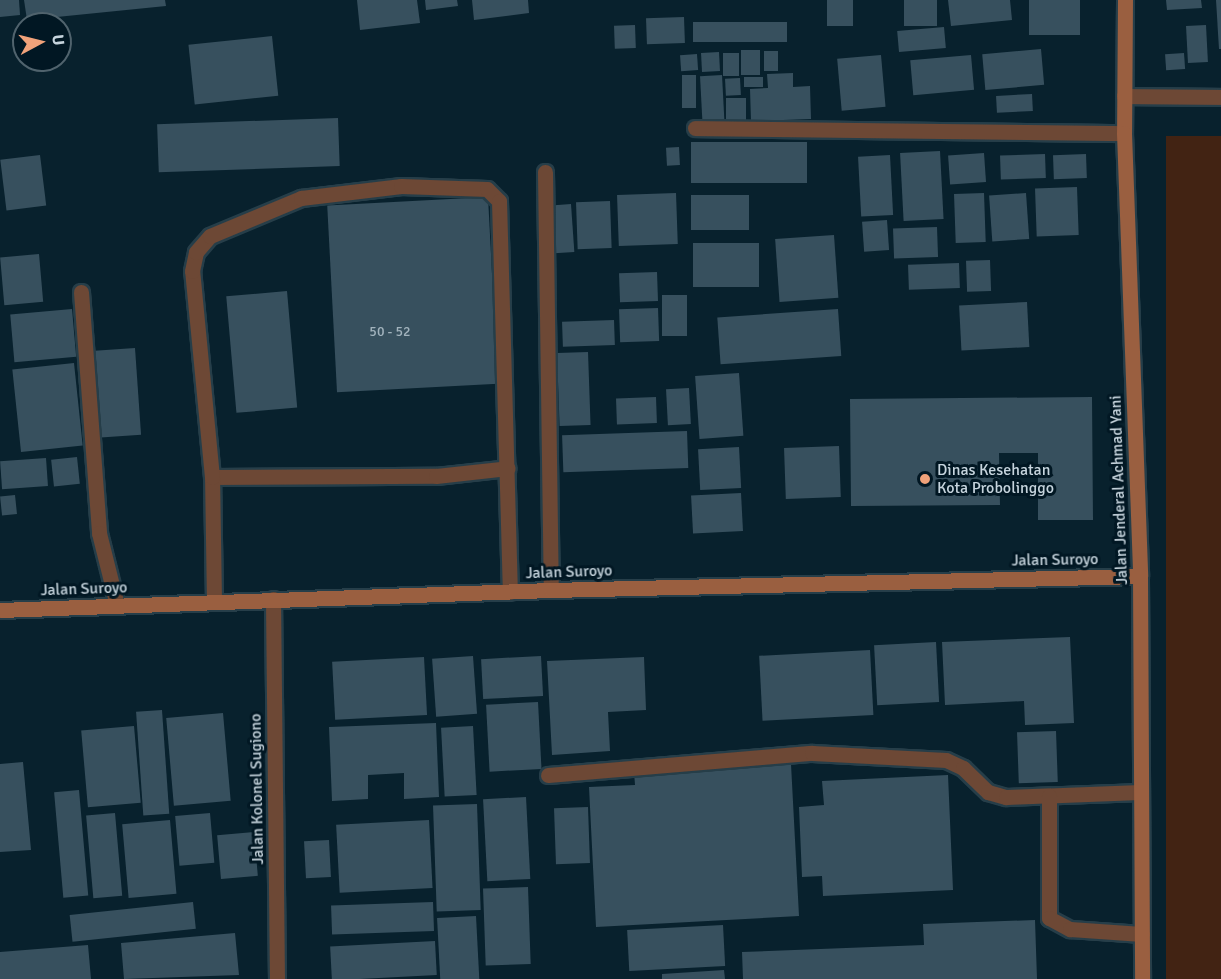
<!DOCTYPE html>
<style>
body{margin:0}
#map{position:relative;width:1221px;height:979px;overflow:hidden;background:#08212d;font-family:Signika,sans-serif}
div>[style]{position:absolute}
.green>*{inset:0;background:#422313;transform-origin:0 0}
.building>*{inset:0;background:#37505e;transform-origin:0 0}
.roads{filter:drop-shadow(2px 0 #263e49) drop-shadow(-2px 0 #263e49) drop-shadow(0 2px #263e49) drop-shadow(0 -2px #263e49)}
.service>*{height:15px;margin:-7.5px;padding:0 7.5px;transform-origin:7.5px;border-radius:7.5px;background:#6d4835}
.minor>*{height:15px;margin:-7.5px;padding:0 7.5px;transform-origin:7.5px;border-radius:7.5px;background:#6d4835}
.tertiary>*{height:15px;margin:-7.5px;padding:0 7.5px;transform-origin:7.5px;border-radius:7.5px;background:#6d4835}
.secondary>*{height:15px;margin:-7.5px;padding:0 7.5px;transform-origin:7.5px;border-radius:7.5px;background:#9a5f40}
.dots>*{width:16px;height:16px;translate:-50% -50%;box-sizing:border-box;border:3px solid #011723;border-radius:50%}
span{translate:-50% -50%;white-space:nowrap;text-align:center;line-height:1.15;-webkit-text-stroke:6px #011723;paint-order:stroke}
.number-label{font-size:14px;color:#a2b3bd}
.number-label span{-webkit-text-stroke-width:0}
.poi-label{font-size:16px;color:#c6d4dd}
.left{translate:0 -50%;text-align:left}
.street-label{font-size:16px;color:#c6d4dd}
.north{position:absolute;left:12px;top:12px;width:60px;height:60px;box-sizing:border-box;background:#011723;border:2px solid #50636d;border-radius:50%;rotate:83deg;font-size:16px;font-weight:700;line-height:24px;text-align:center;color:#c6d4dd}
.north::after{content:'';display:block;margin:auto;width:21px;height:27px;background:#f0a27a;clip-path:polygon(50% 0,100% 100%,50% 72%,0 100%)}
</style>
<div id="map">
<div class="green">
<i style="left:1166px;top:136px;width:55px;height:843px"></i>
</div>
<div class="building">
<i style="clip-path:polygon(0 0,19px 0,20px 15px,0 17px)"></i>
<i style="clip-path:polygon(24px 0,165px 0,166px 6px,27px 20px)"></i>
<i style="clip-path:polygon(357px 0,417px 0,420px 23px,360px 30px)"></i>
<i style="clip-path:polygon(425px 0,457px 0,458px 6px,426px 10px)"></i>
<i style="clip-path:polygon(472px 0,528px 0,529px 13px,474px 20px)"></i>
<i style="left:827px;top:0;width:26px;height:26px"></i>
<i style="left:904px;top:0;width:33px;height:26px"></i>
<i style="clip-path:polygon(948px 0,1010px 0,1012px 20px,951px 26px)"></i>
<i style="left:1029px;top:0;width:51px;height:35px"></i>
<i style="clip-path:polygon(1166px 0,1201px 0,1202px 8px,1167px 10px)"></i>
<i style="clip-path:polygon(1216px 0,1221px 0,1221px 49px,1219px 49px)"></i>
<i style="left:684px;top:17px;width:26px;height:38px;rotate:88deg"></i>
<i style="left:787px;top:22px;width:20px;height:94px;rotate:90deg"></i>
<i style="left:635px;top:25px;width:23px;height:21px;rotate:88deg"></i>
<i style="left:1206px;top:25px;width:37px;height:20px;rotate:87deg"></i>
<i style="left:944px;top:27px;width:21px;height:47px;rotate:85deg"></i>
<i style="left:272px;top:36px;width:60px;height:84px;rotate:84deg"></i>
<i style="left:1041px;top:49px;width:36px;height:59px;rotate:85deg"></i>
<i style="left:741px;top:50px;width:19px;height:25px"></i>
<i style="left:764px;top:51px;width:14px;height:20px"></i>
<i style="left:719px;top:52px;width:19px;height:18px;rotate:87deg"></i>
<i style="left:723px;top:53px;width:16px;height:23px"></i>
<i style="left:1184px;top:53px;width:16px;height:19px;rotate:86deg"></i>
<i style="left:697px;top:54px;width:16px;height:17px;rotate:86deg"></i>
<i style="left:881px;top:55px;width:52px;height:44px;rotate:85deg"></i>
<i style="left:971px;top:55px;width:35px;height:61px;rotate:85deg"></i>
<i style="clip-path:polygon(793px 73px,793px 87px,810px 86px,811px 119px,751px 121px,750px 89px,768px 88px,767px 74px)"></i>
<i style="left:682px;top:75px;width:14px;height:33px"></i>
<i style="left:722px;top:75px;width:44px;height:22px;rotate:87deg"></i>
<i style="left:763px;top:77px;width:10px;height:19px;rotate:90deg"></i>
<i style="left:740px;top:78px;width:17px;height:15px;rotate:87deg"></i>
<i style="left:1032px;top:94px;width:17px;height:36px;rotate:87deg"></i>
<i style="left:726px;top:98px;width:20px;height:25px"></i>
<i style="left:338px;top:118px;width:48px;height:181px;rotate:88deg"></i>
<i style="left:807px;top:142px;width:41px;height:116px;rotate:90deg"></i>
<i style="left:679px;top:147px;width:18px;height:13px;rotate:87deg"></i>
<i style="left:940px;top:151px;width:68px;height:40px;rotate:87deg"></i>
<i style="left:984px;top:153px;width:29px;height:36px;rotate:86deg"></i>
<i style="left:1045px;top:154px;width:24px;height:45px;rotate:88deg"></i>
<i style="left:1086px;top:154px;width:24px;height:33px;rotate:88deg"></i>
<i style="left:40px;top:155px;width:51px;height:40px;rotate:83deg"></i>
<i style="left:890px;top:155px;width:60px;height:32px;rotate:87deg"></i>
<i style="left:1077px;top:187px;width:48px;height:42px;rotate:88deg"></i>
<i style="left:676px;top:193px;width:51px;height:59px;rotate:88deg"></i>
<i style="left:984px;top:193px;width:49px;height:30px;rotate:88deg"></i>
<i style="left:1026px;top:193px;width:46px;height:37px;rotate:86deg"></i>
<i style="left:749px;top:195px;width:35px;height:58px;rotate:90deg"></i>
<i style="left:488px;top:197px;width:187px;height:161px;rotate:87deg"></i>
<i style="left:610px;top:201px;width:47px;height:34px;rotate:88deg"></i>
<i style="left:571px;top:204px;width:48px;height:20px;rotate:86deg"></i>
<i style="left:887px;top:220px;width:30px;height:25px;rotate:86deg"></i>
<i style="left:937px;top:227px;width:30px;height:44px;rotate:88deg"></i>
<i style="left:834px;top:235px;width:63px;height:59px;rotate:86deg"></i>
<i style="left:693px;top:243px;width:66px;height:44px"></i>
<i style="left:39px;top:254px;width:48px;height:39px;rotate:85deg"></i>
<i style="left:990px;top:260px;width:31px;height:24px;rotate:88deg"></i>
<i style="left:959px;top:263px;width:25px;height:51px;rotate:88deg"></i>
<i style="left:657px;top:272px;width:29px;height:38px;rotate:88deg"></i>
<i style="left:287px;top:291px;width:117px;height:61px;rotate:85deg"></i>
<i style="left:662px;top:295px;width:25px;height:41px"></i>
<i style="left:1027px;top:302px;width:45px;height:68px;rotate:87deg"></i>
<i style="left:658px;top:308px;width:33px;height:39px;rotate:88deg"></i>
<i style="left:72px;top:309px;width:48px;height:62px;rotate:85deg"></i>
<i style="left:838px;top:309px;width:47px;height:121px;rotate:86deg"></i>
<i style="left:614px;top:320px;width:25px;height:52px;rotate:88deg"></i>
<i style="left:135px;top:348px;width:87px;height:44px;rotate:86deg"></i>
<i style="left:588px;top:352px;width:73px;height:31px;rotate:88deg"></i>
<i style="left:74px;top:363px;width:83px;height:62px;rotate:84deg"></i>
<i style="left:739px;top:373px;width:63px;height:44px;rotate:86deg"></i>
<i style="left:689px;top:388px;width:36px;height:23px;rotate:87deg"></i>
<i style="left:656px;top:397px;width:26px;height:40px;rotate:88deg"></i>
<i style="clip-path:polygon(1092px 397px,1093px 520px,1038px 520px,1038px 453px,999px 453px,1000px 505px,851px 506px,850px 399px)"></i>
<i style="left:687px;top:431px;width:37px;height:125px;rotate:88deg"></i>
<i style="left:839px;top:446px;width:51px;height:55px;rotate:88deg"></i>
<i style="left:739px;top:447px;width:41px;height:41px;rotate:87deg"></i>
<i style="left:77px;top:457px;width:27px;height:26px;rotate:84deg"></i>
<i style="left:46px;top:458px;width:28px;height:46px;rotate:86deg"></i>
<i style="left:741px;top:493px;width:38px;height:50px;rotate:87deg"></i>
<i style="left:15px;top:495px;width:19px;height:15px;rotate:84deg"></i>
<i style="clip-path:polygon(1070px 637px,1074px 723px,1025px 725px,1024px 701px,945px 705px,942px 642px)"></i>
<i style="left:936px;top:642px;width:60px;height:62px;rotate:87deg"></i>
<i style="left:870px;top:650px;width:65px;height:111px;rotate:87deg"></i>
<i style="left:473px;top:656px;width:58px;height:41px;rotate:86deg"></i>
<i style="left:541px;top:656px;width:40px;height:60px;rotate:87deg"></i>
<i style="left:424px;top:657px;width:58px;height:92px;rotate:87deg"></i>
<i style="clip-path:polygon(644px 657px,646px 710px,608px 712px,610px 751px,552px 755px,547px 661px)"></i>
<i style="left:538px;top:702px;width:67px;height:52px;rotate:87deg"></i>
<i style="left:162px;top:710px;width:104px;height:26px;rotate:86deg"></i>
<i style="left:223px;top:713px;width:88px;height:57px;rotate:85deg"></i>
<i style="clip-path:polygon(436px 723px,439px 797px,404px 799px,404px 773px,368px 775px,368px 799px,332px 801px,329px 727px)"></i>
<i style="left:134px;top:726px;width:77px;height:53px;rotate:85deg"></i>
<i style="left:473px;top:726px;width:69px;height:32px;rotate:87deg"></i>
<i style="left:1056px;top:731px;width:51px;height:39px;rotate:88deg"></i>
<i style="clip-path:polygon(23px 762px,31px 850px,0 852px,0 764px)"></i>
<i style="clip-path:polygon(791px 764px,799px 916px,596px 927px,589px 787px,635px 785px,634px 772px)"></i>
<i style="clip-path:polygon(948px 775px,953px 890px,823px 896px,822px 876px,802px 877px,799px 807px,824px 805px,822px 781px)"></i>
<i style="left:79px;top:790px;width:106px;height:25px;rotate:85deg"></i>
<i style="left:526px;top:797px;width:82px;height:43px;rotate:87deg"></i>
<i style="left:477px;top:804px;width:106px;height:44px;rotate:88deg"></i>
<i style="left:588px;top:807px;width:56px;height:34px;rotate:88deg"></i>
<i style="left:115px;top:813px;width:83px;height:29px;rotate:85deg"></i>
<i style="left:210px;top:813px;width:50px;height:35px;rotate:85deg"></i>
<i style="left:170px;top:820px;width:74px;height:48px;rotate:85deg"></i>
<i style="left:429px;top:820px;width:68px;height:93px;rotate:87deg"></i>
<i style="left:254px;top:832px;width:44px;height:37px;rotate:85deg"></i>
<i style="left:329px;top:840px;width:37px;height:25px;rotate:87deg"></i>
<i style="left:528px;top:887px;width:77px;height:45px;rotate:88deg"></i>
<i style="left:193px;top:902px;width:27px;height:124px;rotate:84deg"></i>
<i style="left:433px;top:902px;width:29px;height:102px;rotate:88deg"></i>
<i style="left:476px;top:916px;width:63px;height:39px;rotate:87deg"></i>
<i style="clip-path:polygon(1035px 920px,1037px 979px,743px 979px,742px 952px,924px 945px,923px 924px)"></i>
<i style="left:723px;top:925px;width:41px;height:96px;rotate:87deg"></i>
<i style="clip-path:polygon(235px 933px,239px 975px,124px 979px,121px 943px)"></i>
<i style="left:435px;top:941px;width:34px;height:105px;rotate:87deg"></i>
<i style="clip-path:polygon(88px 945px,91px 979px,0 979px,0 952px)"></i>
<i style="clip-path:polygon(724px 970px,725px 979px,662px 979px,662px 974px)"></i>
</div>
<div class="roads">
<div class="service">
<i style="left:212px;top:477px;width:224px;rotate:-0.3deg"></i>
<i style="left:436px;top:476px;width:72px;rotate:-6.3deg"></i>
<i style="left:214px;top:601px;width:124px;rotate:-90.9deg"></i>
<i style="left:212px;top:477px;width:207px;rotate:-95.5deg"></i>
<i style="left:192px;top:271px;width:19px;rotate:-78deg"></i>
<i style="left:196px;top:252px;width:21px;rotate:-49deg"></i>
<i style="left:210px;top:236px;width:99px;rotate:-22.7deg"></i>
<i style="left:301px;top:198px;width:101px;rotate:-6.8deg"></i>
<i style="left:401px;top:186px;width:86px;rotate:2deg"></i>
<i style="left:487px;top:189px;width:17px;rotate:45deg"></i>
<i style="left:499px;top:201px;width:391px;rotate:88.4deg"></i>
<i style="left:548px;top:775px;width:265px;rotate:-4.8deg"></i>
<i style="left:812px;top:753px;width:134px;rotate:3deg"></i>
<i style="left:946px;top:760px;width:19px;rotate:25deg"></i>
<i style="left:963px;top:768px;width:35px;rotate:44deg"></i>
<i style="left:988px;top:792px;width:19px;rotate:16deg"></i>
<i style="left:1006px;top:797px;width:134px;rotate:-2.1deg"></i>
<i style="left:1049px;top:796px;width:122px;rotate:90deg"></i>
<i style="left:1049px;top:918px;width:24px;rotate:28deg"></i>
<i style="left:1070px;top:929px;width:72px;rotate:4deg"></i>
</div>
<div class="minor">
<i style="left:695px;top:128px;width:429px;rotate:0.7deg"></i>
<i style="left:545px;top:172px;width:418px;rotate:89.2deg"></i>
<i style="left:81px;top:292px;width:242px;rotate:85.7deg"></i>
<i style="left:99px;top:533px;width:74px;rotate:76deg"></i>
<i style="left:273px;top:599px;width:380px;rotate:89.4deg"></i>
</div>
<div class="tertiary">
<i style="left:1124px;top:96px;width:97px;rotate:0.6deg"></i>
</div>
<div class="secondary">
<i style="left:1125px;top:0;width:133px;rotate:90.4deg"></i>
<i style="left:1124px;top:133px;width:443px;rotate:87.9deg"></i>
<i style="left:1140px;top:576px;width:403px;rotate:89.7deg"></i>
<i style="left:0;top:610px;width:551px;rotate:-2.08deg"></i>
<i style="left:551px;top:590px;width:589px;rotate:-1.36deg"></i>
</div>
</div>
<div class="dots">
<i style="left:925px;top:479px;background:#f0a27a"></i>
</div>
<div class="number-label">
<span style="left:390px;top:332px">50 - 52</span>
</div>
<div class="poi-label">
<span class="left" style="left:937px;top:479px">Dinas Kesehatan<br>Kota Probolinggo</span>
</div>
<div class="street-label">
<span style="left:1119px;top:490px;rotate:-92deg">Jalan Jenderal Achmad Yani</span>
<span style="left:1055px;top:560px;rotate:-1deg">Jalan Suroyo</span>
<span style="left:569px;top:572px;rotate:-2deg">Jalan Suroyo</span>
<span style="left:84px;top:589px;rotate:-2deg">Jalan Suroyo</span>
<span style="left:257px;top:789px;rotate:-91deg">Jalan Kolonel Sugiono</span>
</div>
<div class="north">U</div>
</div>
